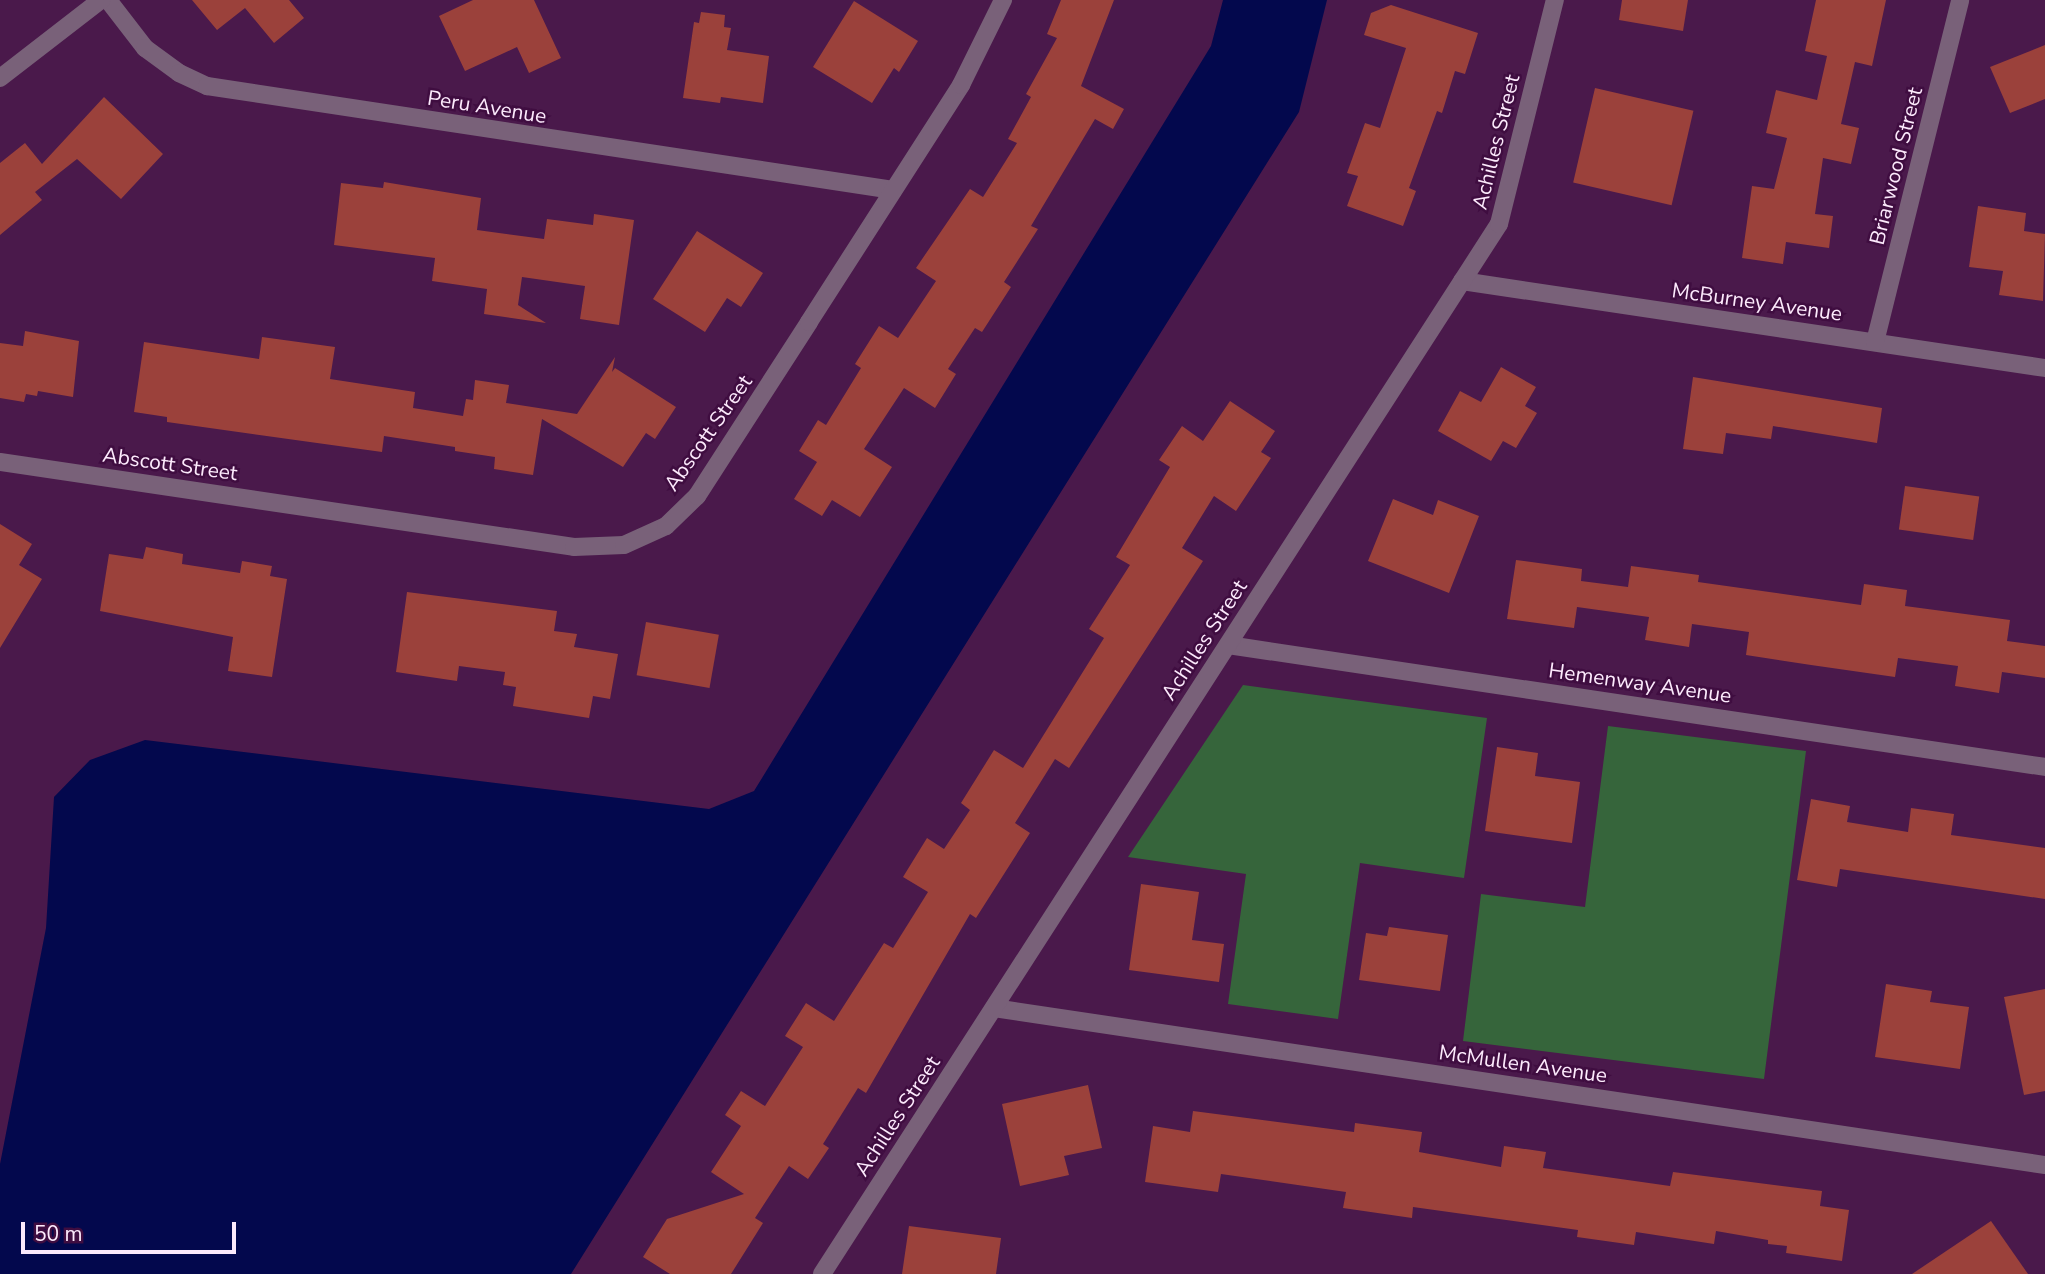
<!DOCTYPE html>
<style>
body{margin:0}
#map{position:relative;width:2045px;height:1274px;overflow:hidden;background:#4a194b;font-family:"Nunito Sans",sans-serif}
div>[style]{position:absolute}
.green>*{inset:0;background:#36653b}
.water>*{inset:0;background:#03084d}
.building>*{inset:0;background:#9b413b;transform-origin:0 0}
.street>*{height:18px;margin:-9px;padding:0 9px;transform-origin:9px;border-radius:9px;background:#796179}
span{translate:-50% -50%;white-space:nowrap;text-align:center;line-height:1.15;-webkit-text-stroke:5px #3f0d40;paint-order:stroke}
.street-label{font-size:21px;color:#fceafc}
.scale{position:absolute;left:21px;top:1222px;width:215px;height:32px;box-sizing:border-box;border:4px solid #fceafc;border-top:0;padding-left:9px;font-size:21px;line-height:24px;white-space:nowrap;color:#fceafc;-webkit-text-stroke:5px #3f0d40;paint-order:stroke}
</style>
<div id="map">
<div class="green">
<i style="clip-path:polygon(1243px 685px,1487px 718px,1464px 878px,1360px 863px,1338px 1019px,1228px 1004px,1246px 874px,1128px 857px)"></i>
<i style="clip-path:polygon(1608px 726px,1806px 751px,1764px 1079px,1463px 1041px,1481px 894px,1585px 907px)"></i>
</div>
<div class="water">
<i style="clip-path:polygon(1223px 0,1327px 0,1299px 112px,571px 1274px,0 1274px,0 1164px,46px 928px,54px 797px,90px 760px,145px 740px,709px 809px,754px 791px,1211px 46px)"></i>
</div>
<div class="building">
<i style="clip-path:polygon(192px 0,289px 0,304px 18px,274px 43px,245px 8px,217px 30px)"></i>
<i style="clip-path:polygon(473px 0,534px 0,561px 58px,529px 73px,517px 47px,465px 71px,439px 16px)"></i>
<i style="clip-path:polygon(1061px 0,1114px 0,1081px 86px,1124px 109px,1113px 129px,1095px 119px,1031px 226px,1038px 229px,1004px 282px,1011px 287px,982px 332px,975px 328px,948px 369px,956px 374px,935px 408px,904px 388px,864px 449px,892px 467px,860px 517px,832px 500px,822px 516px,794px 499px,817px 462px,799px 451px,818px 420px,826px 425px,861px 368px,855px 364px,879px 326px,898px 338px,936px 281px,916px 268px,970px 189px,983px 197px,1017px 143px,1008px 139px,1031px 97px,1026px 94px,1057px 38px,1047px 34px)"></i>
<i style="clip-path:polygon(1622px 0,1688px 0,1683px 31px,1619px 20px)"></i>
<i style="clip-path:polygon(1816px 0,1886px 0,1872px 66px,1855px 62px,1841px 124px,1859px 128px,1851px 164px,1823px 158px,1815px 214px,1833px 216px,1829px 248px,1786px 242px,1783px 264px,1742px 258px,1752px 186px,1774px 189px,1787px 138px,1766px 133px,1776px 90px,1817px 100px,1827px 56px,1805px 51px)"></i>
<i style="clip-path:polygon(854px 1px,918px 41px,899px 72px,894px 68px,872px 103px,813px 67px)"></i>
<i style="clip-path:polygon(1391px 5px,1478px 33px,1465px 74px,1455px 71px,1442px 113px,1437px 111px,1409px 188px,1416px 191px,1403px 226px,1347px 206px,1358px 176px,1347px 173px,1365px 123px,1380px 128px,1406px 48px,1364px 35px,1371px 13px)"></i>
<i style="clip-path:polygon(701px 12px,725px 15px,724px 27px,731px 28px,727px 50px,769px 56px,763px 103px,721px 97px,720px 103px,683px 98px,694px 22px,699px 23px)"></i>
<i style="clip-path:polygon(2045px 45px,2045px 99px,2010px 113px,1990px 67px)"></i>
<i style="left:1595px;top:88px;width:101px;height:97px;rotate:13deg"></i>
<i style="clip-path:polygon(104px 97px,163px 154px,121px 199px,77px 159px,35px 192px,42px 200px,0 235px,0 163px,25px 143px,42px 164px)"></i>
<i style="clip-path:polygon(384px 182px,481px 198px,477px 230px,544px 239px,547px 219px,593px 225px,594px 214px,634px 220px,619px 325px,580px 319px,585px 286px,522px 277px,518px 305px,546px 323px,484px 314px,487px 289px,432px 281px,435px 258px,334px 245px,341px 183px,383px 188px)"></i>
<i style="clip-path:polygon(1978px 206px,2026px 213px,2024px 231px,2045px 234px,2043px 301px,1999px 295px,2003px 271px,1969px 267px)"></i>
<i style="clip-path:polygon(697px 231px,763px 273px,741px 307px,727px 298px,705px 332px,653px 299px)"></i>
<i style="clip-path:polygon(25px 331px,79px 341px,73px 397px,38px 391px,37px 396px,26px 394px,24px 402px,0 398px,0 343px,23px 346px)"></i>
<i style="clip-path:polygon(262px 337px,335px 347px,330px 379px,415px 392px,413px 408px,463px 416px,466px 399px,473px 400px,475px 380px,509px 385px,506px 403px,577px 414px,615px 357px,612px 372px,615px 368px,676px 407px,655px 439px,646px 433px,623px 467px,542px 419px,533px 475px,494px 469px,495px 457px,455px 451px,455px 447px,384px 436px,382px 452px,167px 422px,167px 417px,134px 412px,144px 342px,259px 359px)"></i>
<i style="clip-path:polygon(1501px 367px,1536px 387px,1525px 406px,1537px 413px,1516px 448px,1503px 441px,1491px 461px,1438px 431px,1460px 391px,1481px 402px)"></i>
<i style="clip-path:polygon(1693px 377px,1882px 408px,1877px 443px,1773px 426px,1771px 439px,1726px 433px,1723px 454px,1683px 449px)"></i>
<i style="clip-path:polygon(1230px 401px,1275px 431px,1261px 452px,1271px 458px,1236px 511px,1214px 496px,1182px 548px,1203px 561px,1069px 768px,1055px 759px,1015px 823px,1030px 833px,976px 918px,970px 914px,866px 1093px,858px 1088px,823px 1144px,829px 1148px,808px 1179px,789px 1166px,755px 1218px,763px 1223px,731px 1274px,670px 1274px,643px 1257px,667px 1219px,744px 1194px,711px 1172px,741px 1126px,725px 1115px,741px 1091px,765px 1106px,803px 1047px,785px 1036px,806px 1003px,834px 1021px,884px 943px,893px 948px,928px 892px,903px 877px,927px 838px,944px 849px,970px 810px,961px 803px,994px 750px,1023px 768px,1104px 638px,1089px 629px,1130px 565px,1116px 557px,1170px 467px,1159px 460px,1182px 426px,1203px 441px)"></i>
<i style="left:1905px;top:486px;width:75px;height:44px;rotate:8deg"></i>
<i style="clip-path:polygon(1393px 499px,1433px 515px,1438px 500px,1479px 516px,1449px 593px,1368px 561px)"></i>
<i style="clip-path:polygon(0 524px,32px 544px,19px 565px,42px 579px,0 648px)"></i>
<i style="clip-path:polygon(146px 547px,183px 554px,182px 564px,240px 573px,242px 561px,272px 566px,270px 576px,287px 579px,272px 677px,228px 671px,233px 637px,100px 611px,109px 554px,143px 559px)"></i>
<i style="clip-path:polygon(1516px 560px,1582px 569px,1581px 581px,1628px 587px,1631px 566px,1699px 575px,1698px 582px,1861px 605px,1864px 584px,1907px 590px,1905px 606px,2010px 620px,2007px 641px,2045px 646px,2045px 678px,2002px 672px,1999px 693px,1955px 686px,1958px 666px,1898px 658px,1895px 677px,1811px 665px,1746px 655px,1749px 632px,1692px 624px,1689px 647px,1645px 640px,1649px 617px,1577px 607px,1574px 628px,1507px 619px)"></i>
<i style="clip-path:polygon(407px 592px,557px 611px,554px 631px,577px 634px,574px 647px,618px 654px,610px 699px,593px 696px,589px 718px,513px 706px,516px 687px,503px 685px,505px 672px,459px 666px,457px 681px,396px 672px)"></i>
<i style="left:646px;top:622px;width:74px;height:54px;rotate:10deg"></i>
<i style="clip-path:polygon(1497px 747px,1538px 753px,1535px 776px,1580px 782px,1572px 843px,1485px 831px)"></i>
<i style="clip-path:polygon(1811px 799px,1850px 806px,1847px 822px,1908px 832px,1911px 808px,1954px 814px,1951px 835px,2045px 848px,2045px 899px,1840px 869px,1837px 887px,1797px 880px)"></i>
<i style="clip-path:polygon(1141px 884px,1199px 892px,1192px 940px,1224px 944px,1219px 982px,1129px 970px)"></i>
<i style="clip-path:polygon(1389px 927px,1448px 935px,1440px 991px,1359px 980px,1366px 933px,1387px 936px)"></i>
<i style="clip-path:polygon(1886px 984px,1932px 991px,1930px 1002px,1969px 1007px,1960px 1069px,1875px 1057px)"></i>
<i style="clip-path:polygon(2045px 989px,2045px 1091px,2024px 1095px,2004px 997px)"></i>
<i style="clip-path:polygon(1088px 1085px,1102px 1148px,1064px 1156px,1069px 1175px,1020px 1186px,1002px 1104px)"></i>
<i style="clip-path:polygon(1193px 1111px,1354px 1132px,1355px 1123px,1422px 1132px,1419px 1152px,1501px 1167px,1504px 1146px,1546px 1152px,1543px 1168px,1670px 1186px,1673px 1172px,1822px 1191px,1820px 1206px,1849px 1210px,1842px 1261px,1786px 1253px,1787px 1246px,1768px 1244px,1768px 1240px,1716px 1231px,1714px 1244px,1636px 1232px,1634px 1245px,1577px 1237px,1578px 1230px,1413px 1207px,1412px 1218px,1343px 1208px,1346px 1192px,1221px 1174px,1218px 1192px,1145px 1182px,1153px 1126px,1190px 1132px)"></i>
<i style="clip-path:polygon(1991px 1221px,2028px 1274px,1912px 1274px)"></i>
<i style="clip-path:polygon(909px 1226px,1001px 1238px,996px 1274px,902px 1274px)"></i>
</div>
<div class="street">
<i style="left:108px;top:0;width:61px;rotate:52.4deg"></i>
<i style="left:145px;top:48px;width:42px;rotate:36.3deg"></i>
<i style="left:179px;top:73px;width:31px;rotate:25deg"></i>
<i style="left:207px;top:86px;width:694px;rotate:8.62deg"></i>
<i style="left:0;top:78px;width:128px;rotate:-37.7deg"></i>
<i style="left:1462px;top:281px;width:589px;rotate:8.49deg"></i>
<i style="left:1875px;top:342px;width:352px;rotate:-76deg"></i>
<i style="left:0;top:462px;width:580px;rotate:8.42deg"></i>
<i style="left:574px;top:547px;width:50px;rotate:-2.3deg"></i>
<i style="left:624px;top:545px;width:46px;rotate:-24.3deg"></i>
<i style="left:666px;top:526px;width:43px;rotate:-44.1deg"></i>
<i style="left:697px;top:496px;width:207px;rotate:-57.2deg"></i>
<i style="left:809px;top:322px;width:282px;rotate:-57.3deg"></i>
<i style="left:961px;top:85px;width:95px;rotate:-63.7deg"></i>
<i style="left:1228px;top:645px;width:826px;rotate:8.49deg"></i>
<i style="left:994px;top:1008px;width:1063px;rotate:8.5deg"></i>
<i style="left:822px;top:1274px;width:1249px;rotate:-57.19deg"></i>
<i style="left:1499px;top:224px;width:231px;rotate:-76deg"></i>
</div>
<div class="street-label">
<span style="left:487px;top:107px;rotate:9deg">Peru Avenue</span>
<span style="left:1496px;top:142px;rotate:-76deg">Achilles Street</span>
<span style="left:1896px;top:166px;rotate:-76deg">Briarwood Street</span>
<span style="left:1757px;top:302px;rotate:8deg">McBurney Avenue</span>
<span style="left:708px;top:433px;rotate:-55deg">Abscott Street</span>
<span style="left:170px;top:464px;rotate:8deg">Abscott Street</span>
<span style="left:1204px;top:640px;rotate:-57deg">Achilles Street</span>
<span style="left:1640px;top:683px;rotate:8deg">Hemenway Avenue</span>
<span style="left:1523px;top:1064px;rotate:8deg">McMullen Avenue</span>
<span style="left:897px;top:1116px;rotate:-57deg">Achilles Street</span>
</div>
<div class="scale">50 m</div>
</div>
